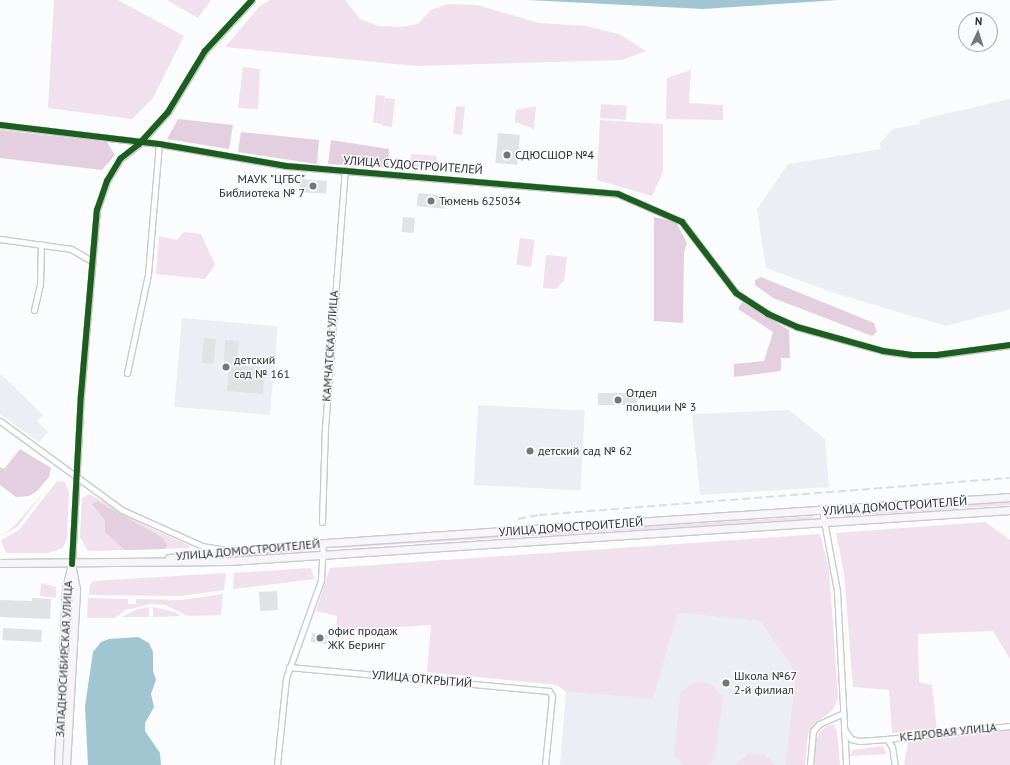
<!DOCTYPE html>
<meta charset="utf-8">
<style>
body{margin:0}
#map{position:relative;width:1010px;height:765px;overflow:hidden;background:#fbfcfd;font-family:"PT Sans",sans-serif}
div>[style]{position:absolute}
.built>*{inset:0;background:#eceef6;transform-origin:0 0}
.green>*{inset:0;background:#f1e0ed;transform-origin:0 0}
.forest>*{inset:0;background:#e4cfe0}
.water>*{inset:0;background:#a1c6d2}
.building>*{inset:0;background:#e0e2e4;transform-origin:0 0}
.roads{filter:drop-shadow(1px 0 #cacacc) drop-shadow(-1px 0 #cacacc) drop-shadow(0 1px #cacacc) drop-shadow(0 -1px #cacacc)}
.minor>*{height:5px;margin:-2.5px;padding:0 2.5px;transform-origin:2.5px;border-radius:2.5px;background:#feffff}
.secondary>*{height:7px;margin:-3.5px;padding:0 3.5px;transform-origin:3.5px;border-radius:3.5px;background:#f7f5f9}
.rail>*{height:2px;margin-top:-1px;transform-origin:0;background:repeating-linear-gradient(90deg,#dcddde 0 8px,transparent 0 12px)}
.cycleway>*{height:6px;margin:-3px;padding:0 3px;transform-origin:3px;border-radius:3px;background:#1b5e20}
.dots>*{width:11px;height:11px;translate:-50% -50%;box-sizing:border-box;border:2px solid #fafbfe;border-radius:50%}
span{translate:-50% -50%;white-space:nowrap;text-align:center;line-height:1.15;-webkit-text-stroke:3px #fafbfe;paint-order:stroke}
.poi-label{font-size:12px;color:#2e2e31}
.left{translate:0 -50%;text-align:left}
.right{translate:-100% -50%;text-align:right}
.street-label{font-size:12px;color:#2e2e31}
.north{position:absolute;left:958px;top:12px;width:40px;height:40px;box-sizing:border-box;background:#fafbfe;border:1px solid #a8a9ac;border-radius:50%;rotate:4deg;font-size:11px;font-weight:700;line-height:16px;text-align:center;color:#2e2e31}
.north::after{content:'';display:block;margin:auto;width:14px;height:18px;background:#767678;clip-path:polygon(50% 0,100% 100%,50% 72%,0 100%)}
</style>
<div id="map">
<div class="built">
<i style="clip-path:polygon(1010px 99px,1010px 309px,946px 326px,834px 293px,766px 268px,757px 209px,788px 164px,881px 149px,880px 143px,893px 129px,920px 124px,919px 120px)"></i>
<i style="left:182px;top:318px;width:96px;height:89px;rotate:5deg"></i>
<i style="clip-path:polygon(0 373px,43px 415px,37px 421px,48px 432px,39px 442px,0 414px)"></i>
<i style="left:478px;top:405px;width:107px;height:80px;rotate:3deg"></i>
<i style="clip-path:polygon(789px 410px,825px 439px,829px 487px,700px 495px,692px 414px)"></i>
<i style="clip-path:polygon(678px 613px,760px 621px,796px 673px,785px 765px,560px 765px,566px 692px,653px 699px)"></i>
</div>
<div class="green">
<i style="clip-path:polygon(54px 0,118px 0,184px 36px,153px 98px,132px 119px,48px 108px)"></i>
<i style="clip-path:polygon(167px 0,211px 0,198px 18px)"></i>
<i style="clip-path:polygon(270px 0,345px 0,360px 19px,378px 26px,400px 27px,418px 24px,431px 10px,448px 4px,477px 5px,539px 23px,586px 26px,619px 34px,646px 51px,622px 60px,416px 66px,225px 47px,260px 6px)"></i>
<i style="clip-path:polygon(243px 67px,260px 69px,258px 109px,238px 108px)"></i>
<i style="clip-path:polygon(691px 70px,689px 103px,723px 105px,723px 120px,666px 119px,667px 78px)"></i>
<i style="left:376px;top:95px;width:9px;height:28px;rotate:6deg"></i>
<i style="left:385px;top:98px;width:10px;height:28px;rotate:6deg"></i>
<i style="left:601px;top:104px;width:26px;height:14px;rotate:4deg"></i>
<i style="left:456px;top:106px;width:9px;height:28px;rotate:6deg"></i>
<i style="clip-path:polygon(536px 106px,534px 129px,515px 122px,516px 110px)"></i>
<i style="clip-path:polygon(600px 120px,663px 124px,663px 172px,652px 196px,597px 180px)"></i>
<i style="left:411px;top:154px;width:26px;height:14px;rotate:4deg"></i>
<i style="clip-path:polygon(184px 232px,201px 234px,215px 265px,205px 279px,156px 274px,159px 236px,177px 240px)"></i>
<i style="left:520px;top:238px;width:15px;height:27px;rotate:8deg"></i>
<i style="clip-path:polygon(546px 255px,567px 257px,564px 281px,556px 289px,543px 288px)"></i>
<i style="clip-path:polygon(57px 481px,65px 482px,69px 492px,67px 538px,63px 548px,48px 553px,6px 553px,1px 540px,19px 530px)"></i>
<i style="clip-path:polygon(44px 492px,18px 526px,2px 536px,16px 524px)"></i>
<i style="clip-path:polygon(89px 494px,146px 526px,188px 545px,190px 548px,88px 551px,80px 537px,82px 498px)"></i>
<i style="clip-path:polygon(1010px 501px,1010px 505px,965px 508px,958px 505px)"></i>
<i style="clip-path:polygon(950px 506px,958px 509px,846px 516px,848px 513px)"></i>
<i style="clip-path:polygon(814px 516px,812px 519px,340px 548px,341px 546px)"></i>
<i style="clip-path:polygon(985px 522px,1010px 540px,1010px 659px,993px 631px,918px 634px,919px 682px,932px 685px,937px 729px,892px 733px,889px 690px,853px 687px,844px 573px,836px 533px)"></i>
<i style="clip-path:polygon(820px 534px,829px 569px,838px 697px,833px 710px,814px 724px,808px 734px,805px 765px,785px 765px,796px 673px,760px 621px,678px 613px,653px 699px,566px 692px,557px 685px,427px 672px,431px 625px,336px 631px,337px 616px,316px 611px,330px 568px)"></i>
<i style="clip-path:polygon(307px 549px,306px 552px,240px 555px,240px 553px)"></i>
<i style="clip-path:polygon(311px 568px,314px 579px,233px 589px,234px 573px)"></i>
<i style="clip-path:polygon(226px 573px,224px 590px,181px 596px,89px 595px,90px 585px,93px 581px)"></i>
<i style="clip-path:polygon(41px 583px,56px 587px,56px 598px,40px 596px)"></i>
<i style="clip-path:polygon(223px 594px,221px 615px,188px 616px,165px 605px,151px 604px,125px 610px,115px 618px,87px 618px,88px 598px,128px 599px,128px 604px,136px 604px,136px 599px,182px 600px)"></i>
<i style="clip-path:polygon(149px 607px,149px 617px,121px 617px,138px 609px)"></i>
<i style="clip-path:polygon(153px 607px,175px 612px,180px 616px,153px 617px)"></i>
<i style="clip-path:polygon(704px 682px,714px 686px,723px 698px,715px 758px,708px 765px,683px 765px,674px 755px,680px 693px,692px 683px)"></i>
<i style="clip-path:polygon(829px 725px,834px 725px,837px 731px,840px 765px,815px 765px,814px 746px,820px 731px)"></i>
<i style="clip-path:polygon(1010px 729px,1010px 765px,904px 765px,908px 742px)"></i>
<i style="clip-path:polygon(883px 746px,887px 754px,850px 756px,853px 750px)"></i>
<i style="clip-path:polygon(749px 753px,764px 754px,776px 765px,734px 765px)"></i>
</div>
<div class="forest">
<i style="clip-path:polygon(178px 119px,233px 125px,229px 149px,167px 139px)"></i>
<i style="clip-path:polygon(0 130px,107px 142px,115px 155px,102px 170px,0 158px)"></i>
<i style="clip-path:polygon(241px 132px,319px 140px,317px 164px,238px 152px)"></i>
<i style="clip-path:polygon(331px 140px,389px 149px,388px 168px,328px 164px)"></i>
<i style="clip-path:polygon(654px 217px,676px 222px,687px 243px,684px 252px,683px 323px,654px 321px)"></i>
<i style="clip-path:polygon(761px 277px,874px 323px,877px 332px,872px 336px,773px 298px,755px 285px,755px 280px)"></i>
<i style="clip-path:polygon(742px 302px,789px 330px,790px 358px,781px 358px,781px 371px,734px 377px,734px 364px,764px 361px,773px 332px,738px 309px)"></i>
<i style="clip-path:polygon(20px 449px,51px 468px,49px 477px,37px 491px,29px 496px,16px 497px,0 485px,0 467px,4px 469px)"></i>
<i style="clip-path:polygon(97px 501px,163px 538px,167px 546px,164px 549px,125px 550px,105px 532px,105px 520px,92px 504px)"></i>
</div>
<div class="water">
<i style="clip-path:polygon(528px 0,838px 0,703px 9px)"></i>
<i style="clip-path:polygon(138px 637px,149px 643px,153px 652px,153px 671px,156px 680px,151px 694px,154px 707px,145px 723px,145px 731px,160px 753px,161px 765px,88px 765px,85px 706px,93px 652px,101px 642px,109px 639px)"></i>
</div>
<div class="building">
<i style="left:498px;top:133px;width:22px;height:30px;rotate:5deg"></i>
<i style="left:300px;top:179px;width:27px;height:13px;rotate:4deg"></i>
<i style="left:418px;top:193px;width:28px;height:13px;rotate:6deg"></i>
<i style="left:403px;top:217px;width:12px;height:15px;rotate:5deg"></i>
<i style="left:204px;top:338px;width:12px;height:25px;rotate:5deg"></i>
<i style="clip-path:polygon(225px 340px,239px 341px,237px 364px,265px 369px,263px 394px,227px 391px,229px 365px,224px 364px)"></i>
<i style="left:637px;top:393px;width:12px;height:39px;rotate:90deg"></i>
<i style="left:277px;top:591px;width:19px;height:18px;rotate:87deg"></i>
<i style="clip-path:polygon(32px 598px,51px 599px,50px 619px,0 617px,0 600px,32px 601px)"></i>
<i style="left:3px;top:628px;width:39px;height:12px;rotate:3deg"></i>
<i style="left:312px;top:633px;width:16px;height:9px;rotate:7deg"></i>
</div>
<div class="roads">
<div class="minor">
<i style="left:0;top:125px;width:160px;rotate:6.8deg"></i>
<i style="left:159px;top:144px;width:129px;rotate:9.8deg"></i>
<i style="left:286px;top:166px;width:333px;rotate:4.8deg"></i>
<i style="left:618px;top:194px;width:70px;rotate:23.6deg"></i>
<i style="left:682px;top:222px;width:89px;rotate:52.7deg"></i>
<i style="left:736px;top:293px;width:38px;rotate:33deg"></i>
<i style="left:768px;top:314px;width:32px;rotate:24deg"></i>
<i style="left:797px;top:327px;width:89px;rotate:15.6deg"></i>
<i style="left:883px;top:351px;width:29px;rotate:8deg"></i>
<i style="left:912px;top:355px;width:25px"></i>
<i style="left:937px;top:355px;width:74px;rotate:-7.8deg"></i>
<i style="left:0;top:239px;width:72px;rotate:8deg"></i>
<i style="left:71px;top:249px;width:24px;rotate:30deg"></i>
<i style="left:34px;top:310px;width:27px;rotate:-77deg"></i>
<i style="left:40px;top:284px;width:40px;rotate:-88.6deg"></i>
<i style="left:127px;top:373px;width:101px;rotate:-78deg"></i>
<i style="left:148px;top:274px;width:130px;rotate:-85.2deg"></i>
<i style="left:0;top:421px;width:151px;rotate:36.1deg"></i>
<i style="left:122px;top:510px;width:88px;rotate:24.2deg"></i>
<i style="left:202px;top:546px;width:22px;rotate:10deg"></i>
<i style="left:822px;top:510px;width:82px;rotate:79.5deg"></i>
<i style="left:837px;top:591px;width:174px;rotate:87deg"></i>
<i style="left:322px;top:522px;width:94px;rotate:-88.2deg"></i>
<i style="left:325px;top:428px;width:259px;rotate:-85.6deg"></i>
<i style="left:72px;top:564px;width:169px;rotate:-87deg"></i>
<i style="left:81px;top:395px;width:186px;rotate:-85.1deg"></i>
<i style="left:97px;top:210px;width:31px;rotate:-71deg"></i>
<i style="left:107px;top:181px;width:26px;rotate:-59deg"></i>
<i style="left:120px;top:159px;width:24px;rotate:-38deg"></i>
<i style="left:139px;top:144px;width:43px;rotate:-47.8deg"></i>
<i style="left:168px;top:112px;width:71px;rotate:-58.8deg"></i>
<i style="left:205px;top:51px;width:69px;rotate:-47.3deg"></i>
<i style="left:289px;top:667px;width:261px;rotate:5.3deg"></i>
<i style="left:549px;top:691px;width:6px;rotate:59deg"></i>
<i style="left:552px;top:696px;width:69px;rotate:95.8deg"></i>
<i style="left:844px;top:729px;width:12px;rotate:55deg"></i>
<i style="left:851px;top:739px;width:8px;rotate:14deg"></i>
<i style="left:859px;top:741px;width:28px;rotate:-4deg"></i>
<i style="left:887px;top:739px;width:9px;rotate:58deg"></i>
<i style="left:892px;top:747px;width:18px;rotate:81deg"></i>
<i style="left:887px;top:739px;width:124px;rotate:-6deg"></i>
<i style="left:277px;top:765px;width:87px;rotate:-84.1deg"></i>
<i style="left:286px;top:678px;width:104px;rotate:-70.3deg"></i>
<i style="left:321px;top:580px;width:37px;rotate:-87deg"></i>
<i style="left:810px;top:765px;width:34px;rotate:-85deg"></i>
<i style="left:813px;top:731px;width:9px;rotate:-49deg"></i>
<i style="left:819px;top:724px;width:24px;rotate:-24deg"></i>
</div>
<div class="secondary">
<i style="left:169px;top:558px;width:143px;rotate:-5.6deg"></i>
<i style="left:311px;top:544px;width:701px;rotate:-3.85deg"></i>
<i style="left:0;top:563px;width:229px;rotate:-0.5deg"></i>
<i style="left:229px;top:561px;width:783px;rotate:-3.74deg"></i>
<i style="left:58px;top:765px;width:176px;rotate:-87.4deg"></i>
<i style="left:66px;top:589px;width:26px;rotate:-77deg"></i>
<i style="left:66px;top:765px;width:176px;rotate:-86.7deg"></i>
<i style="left:76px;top:589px;width:21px;rotate:-101deg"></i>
</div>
</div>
<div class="rail">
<i style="left:518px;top:519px;width:21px;rotate:-11deg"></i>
<i style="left:539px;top:515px;width:472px;rotate:-4.5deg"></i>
</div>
<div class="cycleway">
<i style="left:0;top:125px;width:160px;rotate:6.8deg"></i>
<i style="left:159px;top:144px;width:129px;rotate:9.8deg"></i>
<i style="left:286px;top:166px;width:333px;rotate:4.8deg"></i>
<i style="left:618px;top:194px;width:70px;rotate:23.6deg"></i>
<i style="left:682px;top:222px;width:89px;rotate:52.7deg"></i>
<i style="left:736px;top:293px;width:38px;rotate:33deg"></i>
<i style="left:768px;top:314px;width:32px;rotate:24deg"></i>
<i style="left:797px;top:327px;width:89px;rotate:15.6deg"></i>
<i style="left:883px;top:351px;width:29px;rotate:8deg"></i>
<i style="left:912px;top:355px;width:25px"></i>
<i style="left:937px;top:355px;width:74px;rotate:-7.8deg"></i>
<i style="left:72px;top:564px;width:169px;rotate:-87deg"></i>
<i style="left:81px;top:395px;width:186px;rotate:-85.1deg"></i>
<i style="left:97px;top:210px;width:31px;rotate:-71deg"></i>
<i style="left:107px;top:181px;width:26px;rotate:-59deg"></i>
<i style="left:120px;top:159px;width:24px;rotate:-38deg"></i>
<i style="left:139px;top:144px;width:43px;rotate:-47.8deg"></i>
<i style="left:168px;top:112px;width:71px;rotate:-58.8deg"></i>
<i style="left:205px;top:51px;width:69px;rotate:-47.3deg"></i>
</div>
<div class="dots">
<i style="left:507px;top:155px;background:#767678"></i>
<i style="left:313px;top:186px;background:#767678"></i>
<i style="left:431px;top:201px;background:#767678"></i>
<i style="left:226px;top:367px;background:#767678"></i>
<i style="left:618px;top:400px;background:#767678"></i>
<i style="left:530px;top:451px;background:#767678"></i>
<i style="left:320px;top:638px;background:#767678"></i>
<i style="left:726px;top:683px;background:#767678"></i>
</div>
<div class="poi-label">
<span class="left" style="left:515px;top:155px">СДЮСШОР №4</span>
<span class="right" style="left:305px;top:186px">МАУК "ЦГБС"<br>Библиотека № 7</span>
<span class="left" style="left:439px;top:201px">Тюмень 625034</span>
<span class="left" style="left:234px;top:367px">детский<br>сад № 161</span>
<span class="left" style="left:626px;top:400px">Отдел<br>полиции № 3</span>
<span class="left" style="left:538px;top:451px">детский сад № 62</span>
<span class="left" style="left:328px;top:638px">офис продаж<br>ЖК Беринг</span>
<span class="left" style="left:734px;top:683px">Школа №67<br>2-й филиал</span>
</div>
<div class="street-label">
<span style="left:413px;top:165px;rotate:4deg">УЛИЦА СУДОСТРОИТЕЛЕЙ</span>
<span style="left:330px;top:346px;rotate:-86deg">КАМЧАТСКАЯ УЛИЦА</span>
<span style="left:895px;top:506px;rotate:-4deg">УЛИЦА ДОМОСТРОИТЕЛЕЙ</span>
<span style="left:571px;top:527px;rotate:-4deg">УЛИЦА ДОМОСТРОИТЕЛЕЙ</span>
<span style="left:248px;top:550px;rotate:-5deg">УЛИЦА ДОМОСТРОИТЕЛЕЙ</span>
<span style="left:64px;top:659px;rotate:-87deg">ЗАПАДНОСИБИРСКАЯ УЛИЦА</span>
<span style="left:422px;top:679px;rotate:5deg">УЛИЦА ОТКРЫТИЙ</span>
<span style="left:948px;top:732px;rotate:-6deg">КЕДРОВАЯ УЛИЦА</span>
</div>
<div class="north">N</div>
</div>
